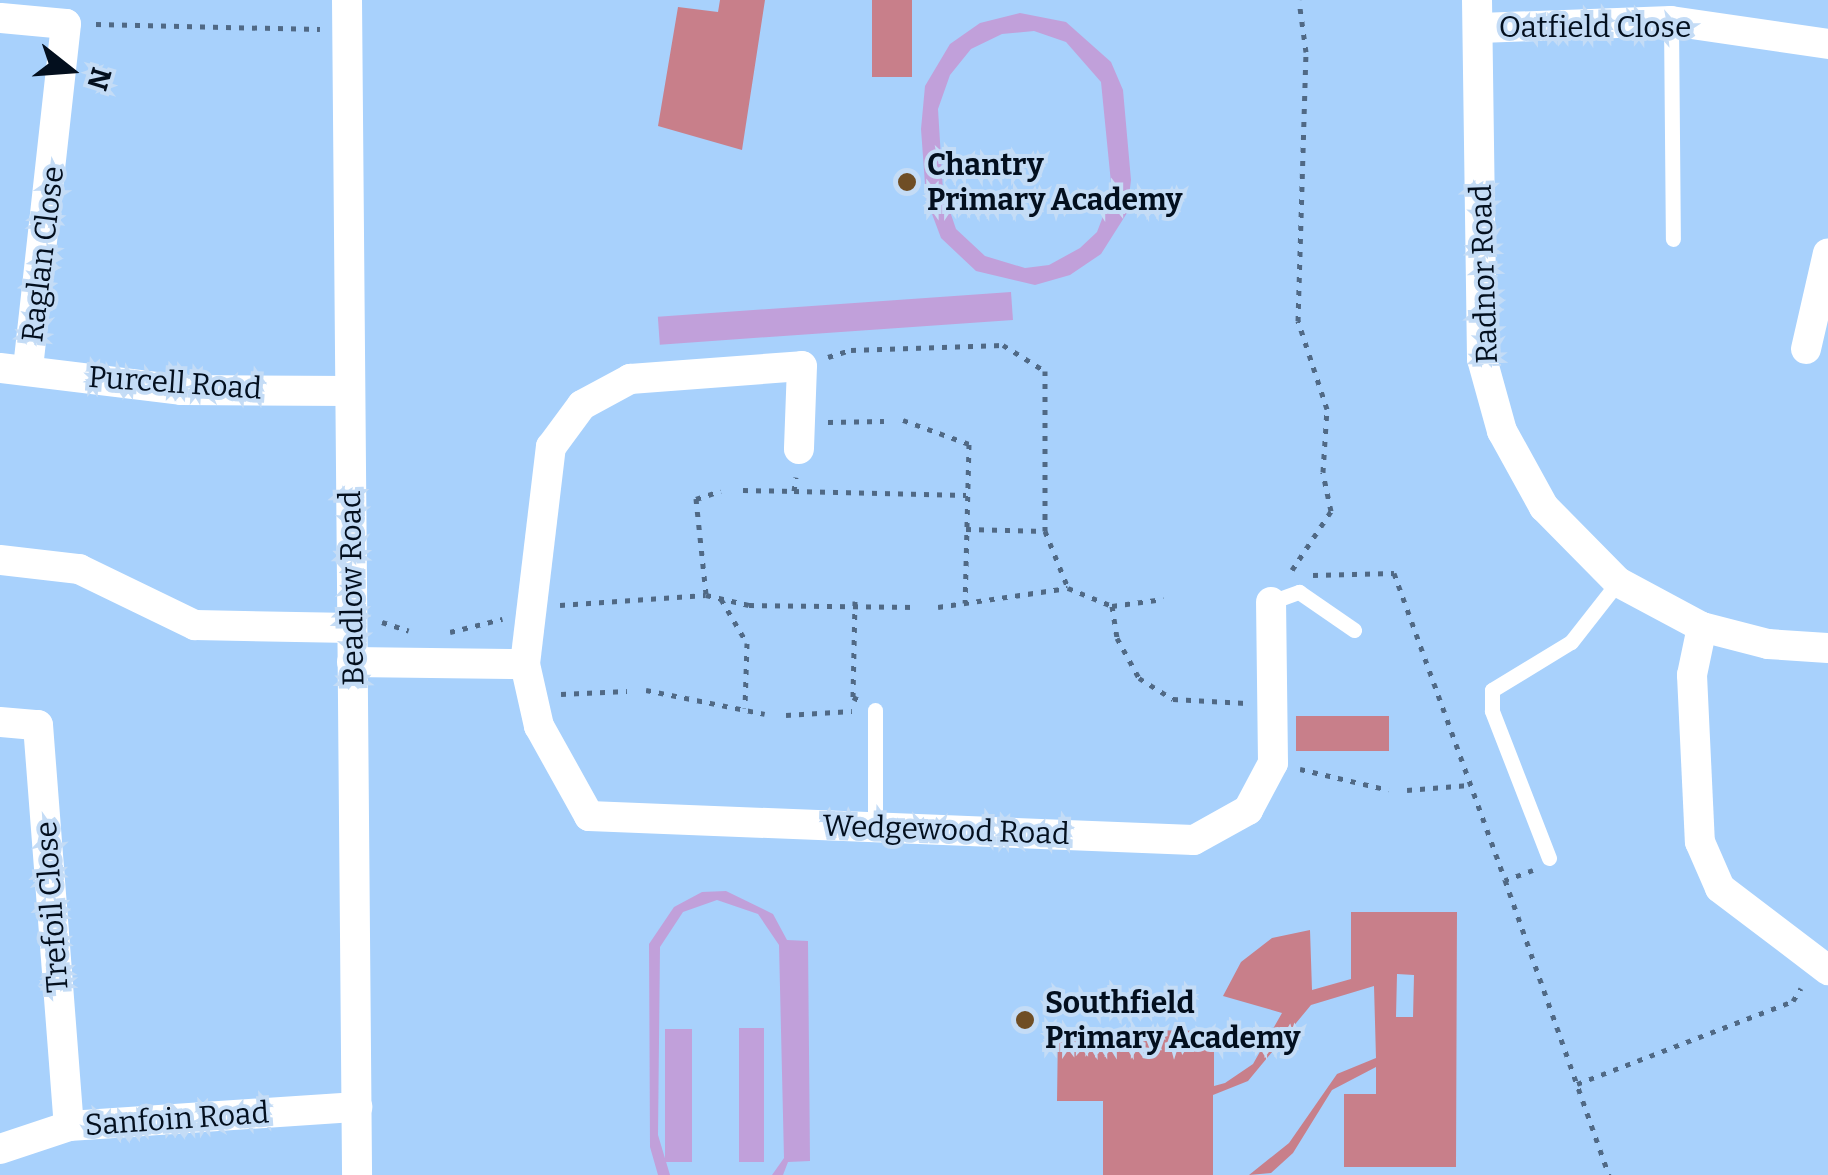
<!DOCTYPE html>
<style>
body{margin:0}
#map{position:relative;width:1828px;height:1175px;overflow:hidden;background:#a8d1fc;font-family:Bitter,serif}
div>[style]{position:absolute}
.green>*{inset:0;background:#c1a0da;transform-origin:0 0}
.building>*{inset:0;background:#c87f8a;transform-origin:0 0}
.path>*{height:5px;margin-top:-2.5px;transform-origin:0;background:repeating-linear-gradient(90deg,#506985 0 5px,transparent 0 13px)}
.service>*{height:15px;margin:-7.5px;padding:0 7.5px;transform-origin:7.5px;border-radius:7.5px;background:#fff}
.minor>*{height:30px;margin:-15px;padding:0 15px;transform-origin:15px;border-radius:15px;background:#fff}
.dots>*{width:28px;height:28px;translate:-50% -50%;box-sizing:border-box;border:5px solid #c4dcf6;border-radius:50%}
span{translate:-50% -50%;white-space:nowrap;text-align:center;line-height:1.15;-webkit-text-stroke:8px #c4dcf6;paint-order:stroke}
.street-label{font-size:30px;color:#030f1e}
.poi-label{font-size:30px;color:#030f1e;font-weight:700}
.left{translate:0 -50%;text-align:left}
.north{position:absolute;left:20px;top:20px;width:100px;height:100px;-webkit-text-stroke:8px #c4dcf6;paint-order:stroke;rotate:107deg;font-size:28px;font-weight:700;line-height:40px;text-align:center;color:#030f1e}
.north::after{content:'';display:block;margin:auto;width:35px;height:45px;background:#030f1e;clip-path:polygon(50% 0,100% 100%,50% 72%,0 100%)}
</style>
<div id="map">
<div class="green">
<i style="clip-path:polygon(evenodd,1020px 13px,1066px 22px,1111px 62px,1123px 90px,1131px 180px,1127px 213px,1101px 254px,1070px 275px,1035px 285px,976px 271px,941px 238px,926px 198px,921px 129px,925px 86px,950px 44px,980px 23px,1020px 13px,1034px 31px,1066px 42px,1101px 82px,1112px 193px,1097px 232px,1080px 248px,1049px 265px,1025px 268px,985px 256px,956px 229px,943px 191px,938px 109px,950px 75px,971px 49px,1002px 34px,1034px 31px)"></i>
<i style="left:1011px;top:292px;width:28px;height:354px;rotate:86deg"></i>
<i style="clip-path:polygon(726px 891px,773px 914px,787px 940px,808px 941px,810px 1161px,788px 1162px,783px 1175px,772px 1175px,784px 1158px,779px 945px,758px 914px,717px 900px,683px 912px,660px 947px,658px 1135px,670px 1175px,658px 1175px,650px 1147px,649px 944px,674px 907px,702px 892px)"></i>
<i style="left:739px;top:1028px;width:25px;height:134px"></i>
<i style="left:665px;top:1029px;width:27px;height:133px"></i>
</div>
<div class="building">
<i style="clip-path:polygon(720px 0,765px 0,742px 150px,658px 126px,678px 7px,718px 12px)"></i>
<i style="left:872px;top:0;width:40px;height:77px"></i>
<i style="left:1296px;top:716px;width:93px;height:35px"></i>
<i style="clip-path:polygon(evenodd,1351px 912px,1457px 912px,1456px 1167px,1344px 1167px,1344px 1094px,1376px 1094px,1376px 1067px,1332px 1090px,1293px 1153px,1271px 1173px,1249px 1175px,1289px 1143px,1337px 1074px,1376px 1058px,1374px 986px,1311px 1005px,1248px 1081px,1213px 1095px,1213px 1175px,1103px 1175px,1103px 1101px,1057px 1101px,1058px 1029px,1214px 1031px,1214px 1086px,1225px 1083px,1253px 1064px,1282px 1013px,1223px 996px,1241px 962px,1272px 938px,1310px 930px,1312px 990px,1351px 979px,1351px 912px,1397px 974px,1414px 975px,1413px 1017px,1396px 1017px,1397px 974px)"></i>
</div>
<div class="path">
<i style="left:96px;top:24px;width:224px;rotate:1.3deg"></i>
<i style="left:828px;top:357px;width:24px;rotate:-17deg"></i>
<i style="left:851px;top:350px;width:152px;rotate:-1.9deg"></i>
<i style="left:1003px;top:345px;width:49px;rotate:31.8deg"></i>
<i style="left:1045px;top:371px;width:160px;rotate:90deg"></i>
<i style="left:1045px;top:531px;width:61px;rotate:68deg"></i>
<i style="left:903px;top:420px;width:70px;rotate:20deg"></i>
<i style="left:969px;top:444px;width:159px;rotate:91.4deg"></i>
<i style="left:828px;top:422px;width:56px;rotate:-1deg"></i>
<i style="left:743px;top:490px;width:51px;rotate:1.1deg"></i>
<i style="left:794px;top:491px;width:14px;rotate:-82deg"></i>
<i style="left:794px;top:491px;width:172px;rotate:1.3deg"></i>
<i style="left:966px;top:529px;width:79px;rotate:1.5deg"></i>
<i style="left:1292px;top:570px;width:71px;rotate:-56.5deg"></i>
<i style="left:1331px;top:511px;width:40px;rotate:-102deg"></i>
<i style="left:1323px;top:472px;width:63px;rotate:-86.4deg"></i>
<i style="left:1327px;top:409px;width:93px;rotate:-108.2deg"></i>
<i style="left:1298px;top:321px;width:269px;rotate:-88.3deg"></i>
<i style="left:1306px;top:52px;width:52px;rotate:-97.7deg"></i>
<i style="left:1313px;top:575px;width:81px;rotate:-1.4deg"></i>
<i style="left:1394px;top:573px;width:326px;rotate:70.1deg"></i>
<i style="left:706px;top:594px;width:96px;rotate:-96deg"></i>
<i style="left:696px;top:499px;width:26px;rotate:-18deg"></i>
<i style="left:721px;top:599px;width:51px;rotate:59.4deg"></i>
<i style="left:747px;top:643px;width:65px;rotate:91.8deg"></i>
<i style="left:855px;top:601px;width:96px;rotate:91.2deg"></i>
<i style="left:853px;top:697px;width:7px;rotate:27deg"></i>
<i style="left:560px;top:605px;width:146px;rotate:-3.9deg"></i>
<i style="left:706px;top:595px;width:44px;rotate:13.1deg"></i>
<i style="left:749px;top:605px;width:168px;rotate:0.7deg"></i>
<i style="left:1112px;top:606px;width:32px;rotate:81deg"></i>
<i style="left:1117px;top:638px;width:46px;rotate:61.2deg"></i>
<i style="left:1139px;top:678px;width:40px;rotate:32deg"></i>
<i style="left:1173px;top:699px;width:73px;rotate:3.1deg"></i>
<i style="left:938px;top:607px;width:131px;rotate:-8.3deg"></i>
<i style="left:1068px;top:588px;width:48px;rotate:22.2deg"></i>
<i style="left:1112px;top:606px;width:52px;rotate:-7.7deg"></i>
<i style="left:382px;top:622px;width:28px;rotate:18deg"></i>
<i style="left:450px;top:632px;width:54px;rotate:-14deg"></i>
<i style="left:646px;top:690px;width:121px;rotate:11.4deg"></i>
<i style="left:561px;top:694px;width:66px;rotate:-2.6deg"></i>
<i style="left:786px;top:715px;width:66px;rotate:-3.5deg"></i>
<i style="left:1300px;top:769px;width:91px;rotate:13.3deg"></i>
<i style="left:1407px;top:790px;width:62px;rotate:-4.6deg"></i>
<i style="left:1533px;top:870px;width:30px;rotate:160deg"></i>
<i style="left:1505px;top:880px;width:313px;rotate:70.6deg"></i>
<i style="left:1577px;top:1084px;width:231px;rotate:-21deg"></i>
<i style="left:1793px;top:1001px;width:15px;rotate:-58deg"></i>
</div>
<div class="service">
<i style="left:1671px;top:21px;width:218px;rotate:89.5deg"></i>
<i style="left:1271px;top:602px;width:30px;rotate:-20deg"></i>
<i style="left:1299px;top:592px;width:67px;rotate:34.6deg"></i>
<i style="left:875px;top:827px;width:117px;rotate:-90deg"></i>
<i style="left:1549px;top:858px;width:158px;rotate:-111.2deg"></i>
<i style="left:1492px;top:711px;width:21px;rotate:-90deg"></i>
<i style="left:1492px;top:690px;width:92px;rotate:-31.3deg"></i>
<i style="left:1571px;top:642px;width:76px;rotate:-51.9deg"></i>
</div>
<div class="minor">
<i style="left:347px;top:0;width:1175px;rotate:89.51deg"></i>
<i style="left:1477px;top:0;width:359px;rotate:89.2deg"></i>
<i style="left:1482px;top:359px;width:75px;rotate:74.5deg"></i>
<i style="left:1502px;top:431px;width:87px;rotate:61.1deg"></i>
<i style="left:1544px;top:507px;width:105px;rotate:45.4deg"></i>
<i style="left:1618px;top:582px;width:95px;rotate:28.2deg"></i>
<i style="left:1702px;top:627px;width:68px;rotate:14.4deg"></i>
<i style="left:1768px;top:644px;width:60px;rotate:3.8deg"></i>
<i style="left:1px;top:18px;width:65px;rotate:5.3deg"></i>
<i style="left:66px;top:24px;width:348px;rotate:96.3deg"></i>
<i style="left:1480px;top:28px;width:191px;rotate:-2.1deg"></i>
<i style="left:1671px;top:21px;width:159px;rotate:8.3deg"></i>
<i style="left:1806px;top:349px;width:98px;rotate:-77.1deg"></i>
<i style="left:0;top:368px;width:182px;rotate:6.9deg"></i>
<i style="left:181px;top:390px;width:169px;rotate:0.3deg"></i>
<i style="left:0;top:560px;width:80px;rotate:6.5deg"></i>
<i style="left:79px;top:569px;width:129px;rotate:25.8deg"></i>
<i style="left:195px;top:625px;width:157px;rotate:1.1deg"></i>
<i style="left:1702px;top:627px;width:49px;rotate:101.8deg"></i>
<i style="left:1692px;top:675px;width:167px;rotate:87.3deg"></i>
<i style="left:1700px;top:842px;width:50px;rotate:66.5deg"></i>
<i style="left:1720px;top:888px;width:136px;rotate:37.2deg"></i>
<i style="left:352px;top:662px;width:173px;rotate:0.7deg"></i>
<i style="left:525px;top:664px;width:64px;rotate:77.3deg"></i>
<i style="left:539px;top:726px;width:103px;rotate:60.9deg"></i>
<i style="left:589px;top:816px;width:605px;rotate:2.27deg"></i>
<i style="left:1194px;top:840px;width:62px;rotate:-29.1deg"></i>
<i style="left:1248px;top:810px;width:53px;rotate:-62deg"></i>
<i style="left:1273px;top:763px;width:161px;rotate:-90.7deg"></i>
<i style="left:525px;top:664px;width:219px;rotate:-83.2deg"></i>
<i style="left:551px;top:447px;width:52px;rotate:-53.6deg"></i>
<i style="left:582px;top:405px;width:55px;rotate:-28.4deg"></i>
<i style="left:630px;top:379px;width:172px;rotate:-4.3deg"></i>
<i style="left:802px;top:366px;width:83px;rotate:92.1deg"></i>
<i style="left:0;top:722px;width:38px;rotate:5deg"></i>
<i style="left:38px;top:725px;width:402px;rotate:85.6deg"></i>
<i style="left:0;top:1149px;width:73px;rotate:-18.4deg"></i>
<i style="left:69px;top:1126px;width:289px;rotate:-3.8deg"></i>
</div>
<div class="dots">
<i style="left:907px;top:182px;background:#6f4e25"></i>
<i style="left:1025px;top:1020px;background:#6f4e25"></i>
</div>
<div class="street-label">
<span style="left:1595px;top:27px">Oatfield Close</span>
<span style="left:43px;top:254px;rotate:-83deg">Raglan Close</span>
<span style="left:1484px;top:274px;rotate:-92deg">Radnor Road</span>
<span style="left:175px;top:383px;rotate:4deg">Purcell Road</span>
<span style="left:352px;top:588px;rotate:-91deg">Beadlow Road</span>
<span style="left:946px;top:830px;rotate:2deg">Wedgewood Road</span>
<span style="left:52px;top:907px;rotate:-94deg">Trefoil Close</span>
<span style="left:177px;top:1119px;rotate:-4deg">Sanfoin Road</span>
</div>
<div class="poi-label">
<span class="left" style="left:927px;top:182px">Chantry<br>Primary Academy</span>
<span class="left" style="left:1045px;top:1020px">Southfield<br>Primary Academy</span>
</div>
<div class="north">N</div>
</div>
